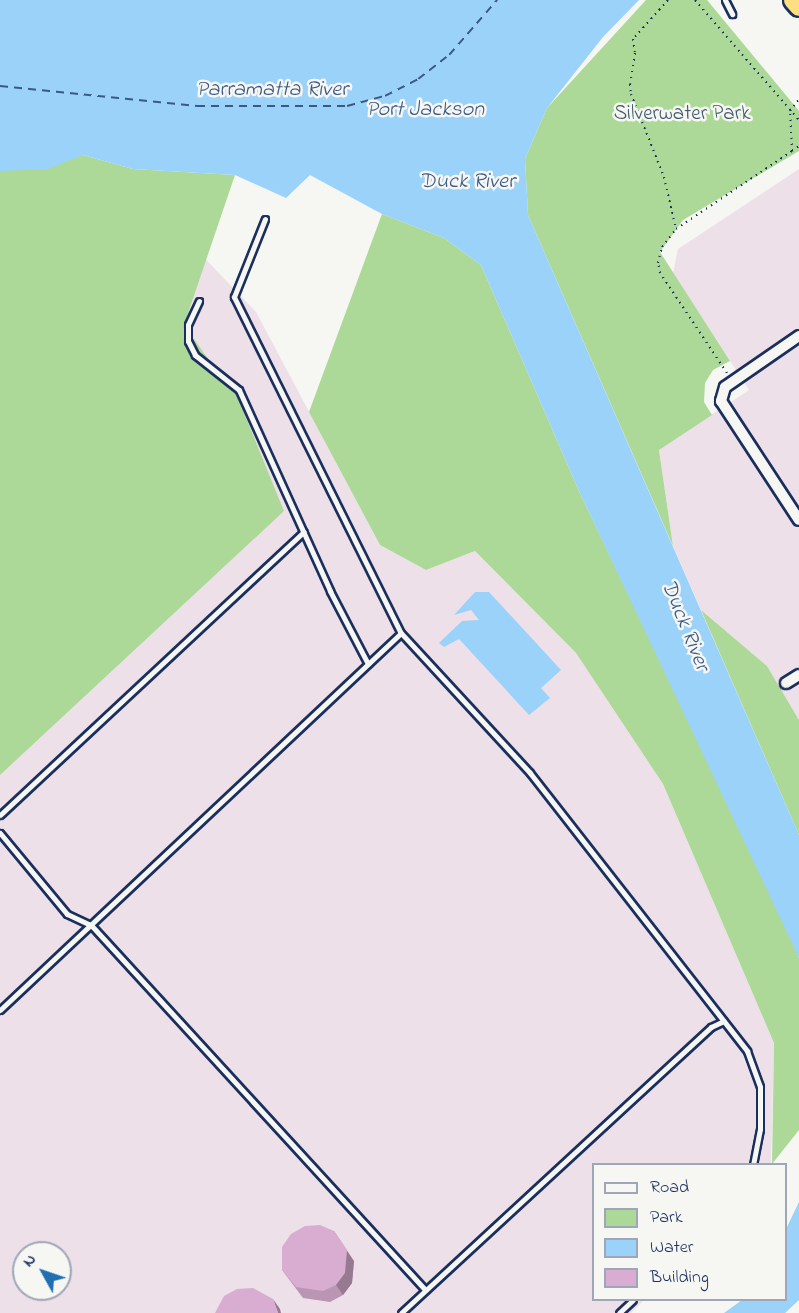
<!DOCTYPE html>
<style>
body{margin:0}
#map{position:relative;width:799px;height:1313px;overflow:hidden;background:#f6f6f2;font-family:"Indie Flower",sans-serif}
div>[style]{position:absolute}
.built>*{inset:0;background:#ede0e8}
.green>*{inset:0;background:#acd998}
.water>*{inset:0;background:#9ad2f9}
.ferry>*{height:1.5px;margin-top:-0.75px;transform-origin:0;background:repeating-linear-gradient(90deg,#3b5885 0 8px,transparent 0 14px)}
.path>*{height:2px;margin-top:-1px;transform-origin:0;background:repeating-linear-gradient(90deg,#1b2f5e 0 1.5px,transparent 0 6px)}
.roads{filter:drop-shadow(2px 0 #1b2f5e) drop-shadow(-2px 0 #1b2f5e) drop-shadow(0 2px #1b2f5e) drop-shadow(0 -2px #1b2f5e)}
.lane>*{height:5px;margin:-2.5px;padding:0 2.5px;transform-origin:2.5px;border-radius:2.5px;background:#f6f6f2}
.street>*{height:10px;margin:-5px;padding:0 5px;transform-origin:5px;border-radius:5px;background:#f6f6f2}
.highway>*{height:18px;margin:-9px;padding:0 9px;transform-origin:9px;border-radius:9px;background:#fedf80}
.wall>*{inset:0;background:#ba95b4}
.shaded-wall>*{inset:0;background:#977992}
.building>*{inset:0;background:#d8add1}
span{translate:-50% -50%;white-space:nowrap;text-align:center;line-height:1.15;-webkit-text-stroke:5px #f6f6f2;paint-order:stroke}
.park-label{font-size:21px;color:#3f5a6c}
.water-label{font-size:22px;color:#3b5885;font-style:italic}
.legend{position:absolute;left:592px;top:1163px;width:195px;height:138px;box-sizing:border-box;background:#f6f6f2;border:2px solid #9ea6b7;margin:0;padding:8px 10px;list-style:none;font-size:18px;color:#1b2f5e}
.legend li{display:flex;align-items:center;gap:12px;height:30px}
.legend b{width:30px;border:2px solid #9ea6b7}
.north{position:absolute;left:12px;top:1241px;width:60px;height:60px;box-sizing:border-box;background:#f6f6f2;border:2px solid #9ea6b7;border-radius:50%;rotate:310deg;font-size:16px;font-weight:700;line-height:24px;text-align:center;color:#1b2f5e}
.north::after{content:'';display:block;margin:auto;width:21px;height:27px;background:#1f6fb2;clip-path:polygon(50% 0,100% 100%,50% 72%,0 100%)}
</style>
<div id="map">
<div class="built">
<i style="clip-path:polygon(799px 169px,799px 720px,767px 666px,701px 610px,673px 546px,659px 449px,749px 390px,673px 273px,678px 249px)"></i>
<i style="clip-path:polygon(evenodd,0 175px,129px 179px,256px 312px,380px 545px,426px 570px,475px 551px,576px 653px,663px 784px,774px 1043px,771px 1164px,594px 1164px,594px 1300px,644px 1300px,631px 1313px,0 1313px,0 175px,24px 1253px,60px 1253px,60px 1289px,24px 1289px,24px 1253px)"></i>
</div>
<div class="green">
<i style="clip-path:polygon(646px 0,707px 0,799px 111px,799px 151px,683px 220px,660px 252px,730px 361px,713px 370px,705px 383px,704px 402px,712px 415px,659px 450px,673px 546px,528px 215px,525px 159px,547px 108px)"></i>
<i style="clip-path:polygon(83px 155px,133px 169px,235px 175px,184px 325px,211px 363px,233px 386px,284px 511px,0 775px,0 165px)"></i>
<i style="clip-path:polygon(382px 214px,444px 238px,481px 265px,579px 491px,794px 942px,799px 958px,799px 1130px,772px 1164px,774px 1043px,663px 784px,576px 653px,475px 551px,426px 570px,380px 545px,309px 412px)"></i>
<i style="clip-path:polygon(701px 610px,767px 666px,799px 720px,799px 835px)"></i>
</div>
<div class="water">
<i style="clip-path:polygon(0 0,639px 0,603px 37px,547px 108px,525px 159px,528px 215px,799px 835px,799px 958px,579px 491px,481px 265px,444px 238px,382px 214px,310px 175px,286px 198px,235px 175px,133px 169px,83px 155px,48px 169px,0 171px)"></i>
<i style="clip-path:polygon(475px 592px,489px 592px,561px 670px,541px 688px,550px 698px,529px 715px,459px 639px,444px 647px,439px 643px,462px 621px,479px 620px,471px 610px,454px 615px)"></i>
<i style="clip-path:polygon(799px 1202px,799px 1300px,785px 1313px,724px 1313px,742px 1300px,786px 1300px,786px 1229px)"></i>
</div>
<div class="ferry">
<i style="left:0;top:86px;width:198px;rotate:5.8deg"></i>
<i style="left:197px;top:106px;width:150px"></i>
<i style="left:347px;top:106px;width:39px;rotate:-15deg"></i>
<i style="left:385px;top:96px;width:37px;rotate:-27deg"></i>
<i style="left:418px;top:79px;width:39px;rotate:-38deg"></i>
<i style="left:449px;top:55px;width:73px;rotate:-48.9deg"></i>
</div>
<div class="path">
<i style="left:668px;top:0;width:52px;rotate:131.9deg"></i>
<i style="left:633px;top:39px;width:14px;rotate:82deg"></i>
<i style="left:635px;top:53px;width:31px;rotate:99deg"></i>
<i style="left:630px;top:84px;width:10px;rotate:84deg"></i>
<i style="left:631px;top:94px;width:89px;rotate:68.3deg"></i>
<i style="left:664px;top:177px;width:53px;rotate:77deg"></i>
<i style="left:695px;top:0;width:159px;rotate:49.1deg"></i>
<i style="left:792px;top:151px;width:9px;rotate:-36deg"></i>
<i style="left:727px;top:373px;width:120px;rotate:-123.8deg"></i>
<i style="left:660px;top:273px;width:10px;rotate:-101deg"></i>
<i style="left:658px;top:263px;width:16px;rotate:-76deg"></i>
<i style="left:662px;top:247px;width:23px;rotate:-52deg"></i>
<i style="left:676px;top:229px;width:140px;rotate:-33.9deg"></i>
<i style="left:792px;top:151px;width:40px;rotate:-92.9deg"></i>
<i style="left:790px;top:111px;width:15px;rotate:-53deg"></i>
</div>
<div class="roads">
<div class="lane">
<i style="left:725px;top:0;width:16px;rotate:63deg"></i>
<i style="left:265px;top:219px;width:84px;rotate:111.7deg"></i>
<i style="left:234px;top:297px;width:375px;rotate:63.6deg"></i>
<i style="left:401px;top:633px;width:190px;rotate:47.3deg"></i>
<i style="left:530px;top:773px;width:353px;rotate:52deg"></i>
<i style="left:747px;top:1051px;width:38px;rotate:70deg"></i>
<i style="left:760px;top:1087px;width:42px;rotate:90deg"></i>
<i style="left:760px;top:1129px;width:36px;rotate:101deg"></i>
<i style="left:199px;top:301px;width:26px;rotate:115deg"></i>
<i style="left:188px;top:325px;width:16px;rotate:90deg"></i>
<i style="left:188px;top:341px;width:16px;rotate:63deg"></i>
<i style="left:195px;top:355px;width:56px;rotate:38.5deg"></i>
<i style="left:239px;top:390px;width:221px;rotate:65.6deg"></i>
<i style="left:330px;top:591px;width:82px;rotate:62.5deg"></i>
<i style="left:0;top:815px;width:415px;rotate:-43deg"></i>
<i style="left:0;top:833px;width:105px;rotate:50.4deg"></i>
<i style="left:67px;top:914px;width:26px;rotate:25deg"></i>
<i style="left:91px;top:925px;width:495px;rotate:47.5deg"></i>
<i style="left:0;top:1010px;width:550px;rotate:-43.23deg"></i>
<i style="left:401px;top:1313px;width:422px;rotate:-42.7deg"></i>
<i style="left:711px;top:1027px;width:14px;rotate:-25deg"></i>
<i style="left:619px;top:1313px;width:19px;rotate:-43deg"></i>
</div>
<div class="street">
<i style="left:799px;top:336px;width:90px;rotate:145.4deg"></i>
<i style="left:725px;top:387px;width:15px;rotate:106deg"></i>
<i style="left:721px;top:401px;width:142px;rotate:56.8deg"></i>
<i style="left:786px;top:683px;width:15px;rotate:-32deg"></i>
</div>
<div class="highway">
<i style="left:793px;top:0;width:9px;rotate:49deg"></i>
</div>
</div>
<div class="wall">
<i style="clip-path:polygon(354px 1261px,352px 1283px,343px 1295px,330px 1302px,303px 1298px,282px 1270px)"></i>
</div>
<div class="shaded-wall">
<i style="clip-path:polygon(334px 1231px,354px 1261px,352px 1283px,343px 1295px,336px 1285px)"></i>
<i style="clip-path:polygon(273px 1299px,280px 1309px,281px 1313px,278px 1313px)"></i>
</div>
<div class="building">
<i style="clip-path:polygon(320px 1225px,334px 1231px,347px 1250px,345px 1273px,336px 1285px,323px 1291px,296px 1287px,282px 1270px,282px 1247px,291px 1234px,305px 1226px)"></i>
<i style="clip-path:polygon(253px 1288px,273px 1299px,278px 1313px,215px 1313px,224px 1296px,237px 1289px)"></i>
</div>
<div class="park-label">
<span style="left:682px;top:114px">Silverwater Park</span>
</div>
<div class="water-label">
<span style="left:272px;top:91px">Parramatta River</span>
<span style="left:425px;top:111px">Port Jackson</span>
<span style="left:467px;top:183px">Duck River</span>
<span style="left:684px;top:626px;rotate:68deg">Duck River</span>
</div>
<ul class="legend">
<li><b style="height:8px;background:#f6f6f2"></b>Road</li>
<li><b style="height:16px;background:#acd998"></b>Park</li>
<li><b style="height:16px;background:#9ad2f9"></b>Water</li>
<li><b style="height:16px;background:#d8add1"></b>Building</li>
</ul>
<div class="north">N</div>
</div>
